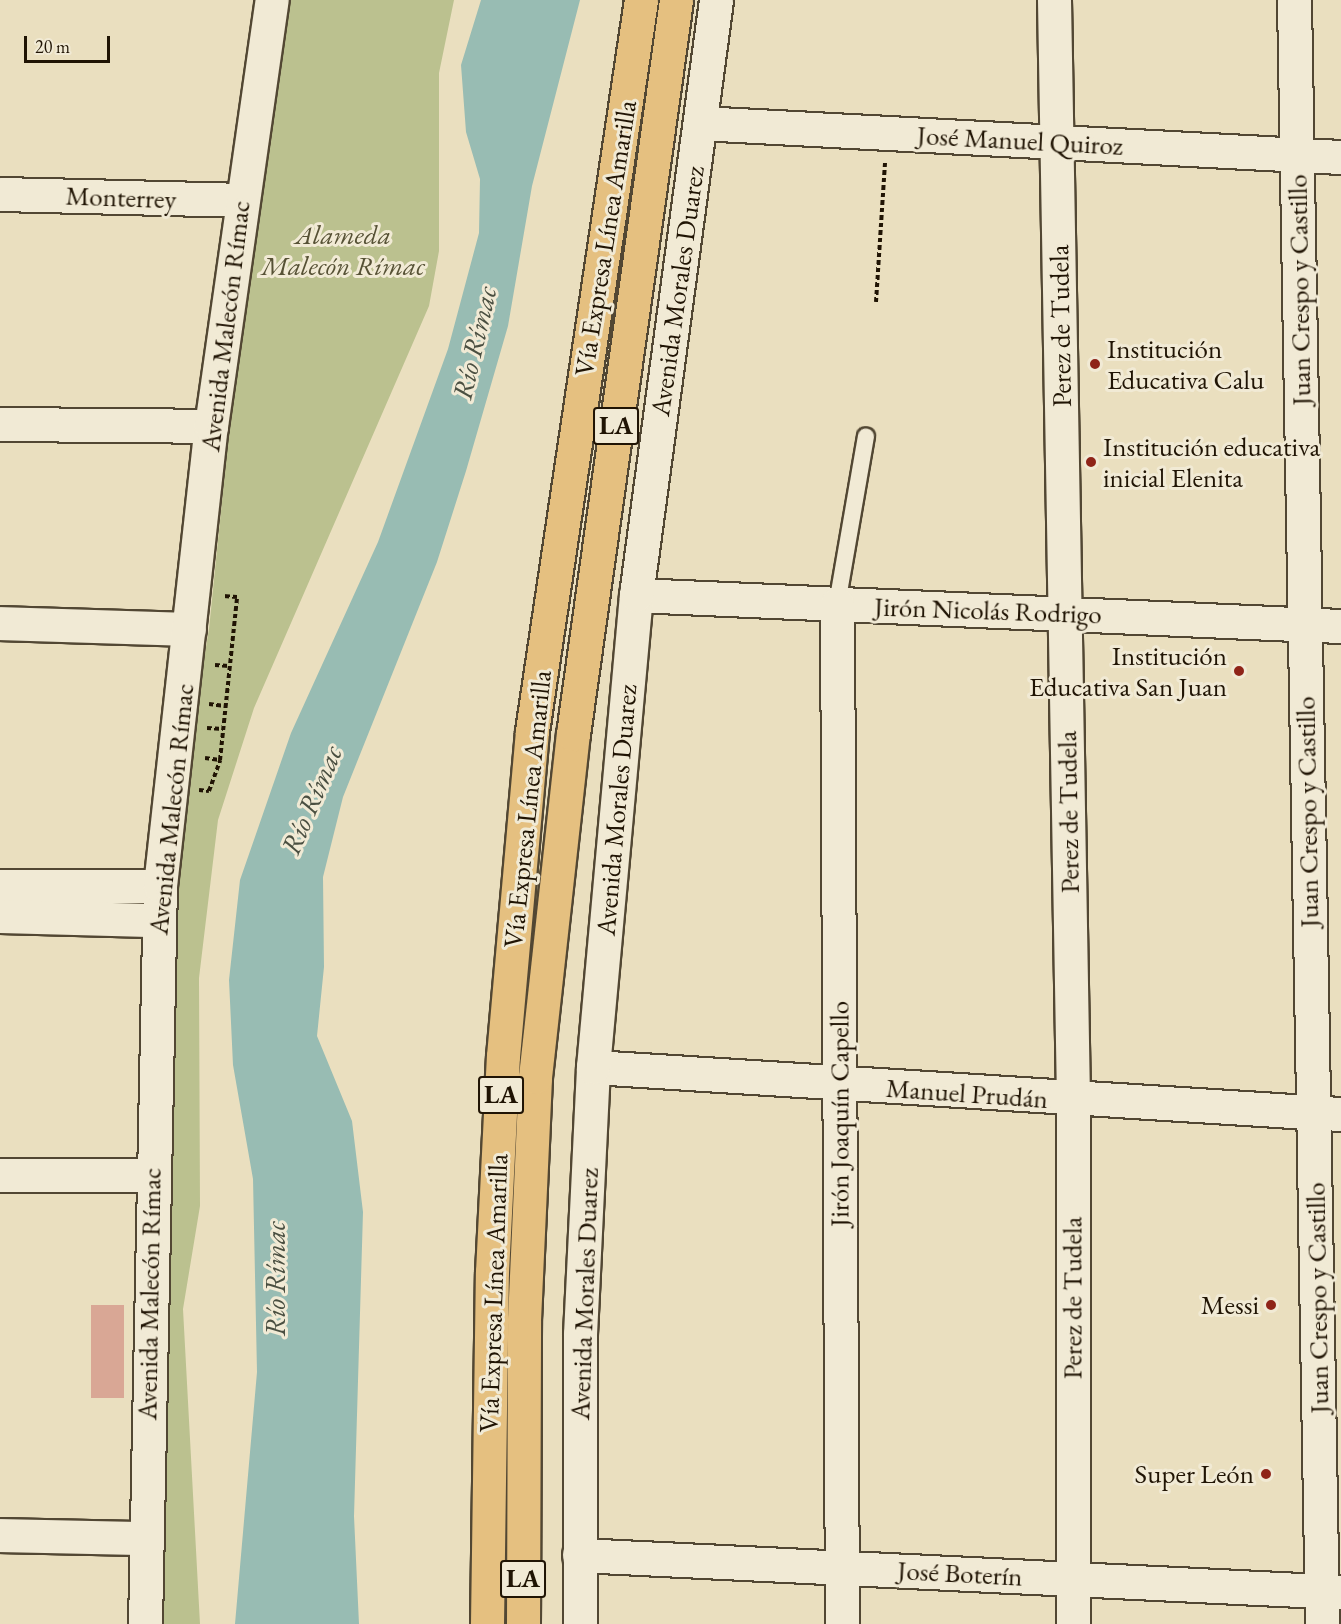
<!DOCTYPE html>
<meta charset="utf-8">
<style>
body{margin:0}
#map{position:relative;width:1341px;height:1624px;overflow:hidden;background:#eadfbf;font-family:"EB Garamond",serif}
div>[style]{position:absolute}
.green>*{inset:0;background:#bbc18f}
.water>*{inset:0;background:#98bcb3}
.building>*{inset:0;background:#d9a795;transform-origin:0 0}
.path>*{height:4px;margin-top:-2px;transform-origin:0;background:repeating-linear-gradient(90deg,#201404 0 4.5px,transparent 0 7.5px)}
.roads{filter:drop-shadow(2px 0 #524733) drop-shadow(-2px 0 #524733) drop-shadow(0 2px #524733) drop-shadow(0 -2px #524733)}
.lane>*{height:16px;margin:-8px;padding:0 8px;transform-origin:8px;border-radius:8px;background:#f1ead5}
.street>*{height:33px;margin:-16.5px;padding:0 16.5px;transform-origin:16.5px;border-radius:16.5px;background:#f1ead5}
.secondary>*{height:33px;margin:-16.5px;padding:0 16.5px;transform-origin:16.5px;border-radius:16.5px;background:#f1ead5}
.highway>*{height:33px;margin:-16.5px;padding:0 16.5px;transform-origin:16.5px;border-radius:16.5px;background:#e5c080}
.dots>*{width:16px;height:16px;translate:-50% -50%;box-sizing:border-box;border:3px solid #f1ead5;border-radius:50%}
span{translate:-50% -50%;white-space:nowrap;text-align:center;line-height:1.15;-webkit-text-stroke:6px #f1ead5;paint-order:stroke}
.shield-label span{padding:2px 4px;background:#f1ead5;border:2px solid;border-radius:4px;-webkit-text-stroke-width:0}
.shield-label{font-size:26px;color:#201404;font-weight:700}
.street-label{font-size:27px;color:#201404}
.park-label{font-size:27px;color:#565135;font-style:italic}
.poi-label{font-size:27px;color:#201404}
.left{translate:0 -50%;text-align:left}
.right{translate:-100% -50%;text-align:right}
.water-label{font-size:28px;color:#4a4f41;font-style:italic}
.scale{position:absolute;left:24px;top:36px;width:86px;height:27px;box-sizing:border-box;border:3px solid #201404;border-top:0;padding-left:8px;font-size:18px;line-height:21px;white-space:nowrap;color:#201404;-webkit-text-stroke:4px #f1ead5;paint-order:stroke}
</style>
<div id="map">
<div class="green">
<i style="clip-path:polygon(285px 0,454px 0,439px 73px,439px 251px,429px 306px,254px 708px,218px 820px,199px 978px,200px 1206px,183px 1309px,200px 1624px,156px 1624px,173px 845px,209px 629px,246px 264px)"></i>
</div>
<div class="water">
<i style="clip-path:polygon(481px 0,580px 0,532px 186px,508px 326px,466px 471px,437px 562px,343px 797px,323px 877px,324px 967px,317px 1036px,352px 1121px,363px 1212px,354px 1516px,359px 1624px,235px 1624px,257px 1372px,253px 1179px,233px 1065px,229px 980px,240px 880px,291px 733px,378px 542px,448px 349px,479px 233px,480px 179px,466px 132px,461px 65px)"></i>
</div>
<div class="building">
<i style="left:91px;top:1305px;width:33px;height:93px"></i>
</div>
<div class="path">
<i style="left:876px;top:302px;width:140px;rotate:-86.3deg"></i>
<i style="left:215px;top:665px;width:14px;rotate:4deg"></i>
<i style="left:209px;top:704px;width:16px;rotate:7deg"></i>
<i style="left:207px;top:728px;width:16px;rotate:4deg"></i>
<i style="left:205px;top:758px;width:15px;rotate:8deg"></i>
<i style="left:199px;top:790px;width:10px;rotate:6deg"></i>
<i style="left:209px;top:791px;width:33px;rotate:-70deg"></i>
<i style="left:220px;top:760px;width:164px;rotate:-84deg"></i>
<i style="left:237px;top:597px;width:14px;rotate:-176deg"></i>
</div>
<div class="roads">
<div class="lane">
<i style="left:837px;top:604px;width:170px;rotate:-80.2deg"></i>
</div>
<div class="street">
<i style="left:1054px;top:0;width:1101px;rotate:89.01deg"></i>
<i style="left:1073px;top:1101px;width:523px;rotate:90deg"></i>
<i style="left:1294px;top:0;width:1624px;rotate:89.01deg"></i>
<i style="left:700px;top:123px;width:642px;rotate:3.04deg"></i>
<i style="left:0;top:194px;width:241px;rotate:1.4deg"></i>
<i style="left:0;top:424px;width:211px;rotate:0.5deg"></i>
<i style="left:636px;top:595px;width:706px;rotate:2.52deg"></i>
<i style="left:837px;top:604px;width:1020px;rotate:89.72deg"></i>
<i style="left:0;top:623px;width:189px;rotate:1.8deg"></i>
<i style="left:0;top:886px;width:160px"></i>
<i style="left:0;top:916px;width:158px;rotate:1.5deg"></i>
<i style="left:593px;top:1067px;width:749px;rotate:3.6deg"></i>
<i style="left:0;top:1175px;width:151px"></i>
<i style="left:0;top:1535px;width:145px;rotate:1.2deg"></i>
<i style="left:579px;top:1555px;width:763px;rotate:2.78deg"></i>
<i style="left:145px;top:1624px;width:738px;rotate:-88.84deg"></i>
<i style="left:160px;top:886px;width:463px;rotate:-83.7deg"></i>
<i style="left:211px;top:426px;width:430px;rotate:-81.9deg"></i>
</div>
<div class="secondary">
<i style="left:580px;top:1624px;width:290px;rotate:-90deg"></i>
<i style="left:580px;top:1334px;width:267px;rotate:-87.2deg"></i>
<i style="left:593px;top:1067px;width:474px;rotate:-84.8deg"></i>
<i style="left:636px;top:595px;width:600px;rotate:-82.34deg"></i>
</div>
<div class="highway">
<i style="left:487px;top:1624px;width:352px;rotate:-89.2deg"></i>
<i style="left:492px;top:1272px;width:216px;rotate:-87.1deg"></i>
<i style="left:503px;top:1056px;width:326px;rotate:-84.9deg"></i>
<i style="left:532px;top:731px;width:739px;rotate:-81.52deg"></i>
<i style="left:523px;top:1624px;width:304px;rotate:-89.8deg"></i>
<i style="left:524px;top:1320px;width:243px;rotate:-87.4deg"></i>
<i style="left:535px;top:1077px;width:345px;rotate:-83.7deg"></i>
<i style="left:573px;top:734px;width:741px;rotate:-82.01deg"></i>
</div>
</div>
<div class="dots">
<i style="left:1095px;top:364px;background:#8f2418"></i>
<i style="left:1091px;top:462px;background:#8f2418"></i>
<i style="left:1239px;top:671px;background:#8f2418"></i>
<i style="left:1271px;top:1305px;background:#8f2418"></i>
<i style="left:1266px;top:1474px;background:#8f2418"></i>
</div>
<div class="shield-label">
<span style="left:616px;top:426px">LA</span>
<span style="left:501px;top:1095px">LA</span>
<span style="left:523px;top:1579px">LA</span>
</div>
<div class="street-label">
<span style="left:1020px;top:140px;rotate:3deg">José Manuel Quiroz</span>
<span style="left:121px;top:197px;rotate:2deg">Monterrey</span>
<span style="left:605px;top:238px;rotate:-81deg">Vía Expresa Línea Amarilla</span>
<span style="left:1299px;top:290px;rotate:-91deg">Juan Crespo y Castillo</span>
<span style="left:677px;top:291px;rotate:-82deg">Avenida Morales Duarez</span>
<span style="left:225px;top:326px;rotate:-83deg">Avenida Malecón Rímac</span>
<span style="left:1060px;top:326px;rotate:-91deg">Perez de Tudela</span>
<span style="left:988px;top:610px;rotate:2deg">Jirón Nicolás Rodrigo</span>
<span style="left:171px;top:809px;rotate:-84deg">Avenida Malecón Rímac</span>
<span style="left:527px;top:809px;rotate:-84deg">Vía Expresa Línea Amarilla</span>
<span style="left:616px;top:810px;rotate:-85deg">Avenida Morales Duarez</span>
<span style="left:1068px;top:812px;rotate:-91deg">Perez de Tudela</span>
<span style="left:1307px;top:812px;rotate:-91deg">Juan Crespo y Castillo</span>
<span style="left:967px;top:1093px;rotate:4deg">Manuel Prudán</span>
<span style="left:839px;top:1114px;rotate:-90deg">Jirón Joaquín Capello</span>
<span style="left:493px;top:1293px;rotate:-88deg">Vía Expresa Línea Amarilla</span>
<span style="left:149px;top:1294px;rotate:-89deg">Avenida Malecón Rímac</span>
<span style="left:584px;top:1294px;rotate:-88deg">Avenida Morales Duarez</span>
<span style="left:1072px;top:1298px;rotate:-90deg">Perez de Tudela</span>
<span style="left:1317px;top:1298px;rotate:-91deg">Juan Crespo y Castillo</span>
<span style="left:960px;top:1573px;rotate:3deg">José Boterín</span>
</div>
<div class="park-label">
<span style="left:343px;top:250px">Alameda<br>Malecón Rímac</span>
</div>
<div class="poi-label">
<span class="left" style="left:1107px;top:364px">Institución<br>Educativa Calu</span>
<span class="left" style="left:1103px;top:462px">Institución educativa<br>inicial Elenita</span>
<span class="right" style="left:1227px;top:671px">Institución<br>Educativa San Juan</span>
<span class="right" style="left:1259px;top:1305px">Messi</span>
<span class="right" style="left:1254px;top:1474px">Super León</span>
</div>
<div class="water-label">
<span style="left:474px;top:343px;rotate:-77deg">Río Rímac</span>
<span style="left:311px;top:800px;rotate:-67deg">Río Rímac</span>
<span style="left:275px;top:1279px;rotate:-90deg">Río Rímac</span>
</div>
<div class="scale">20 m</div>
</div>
